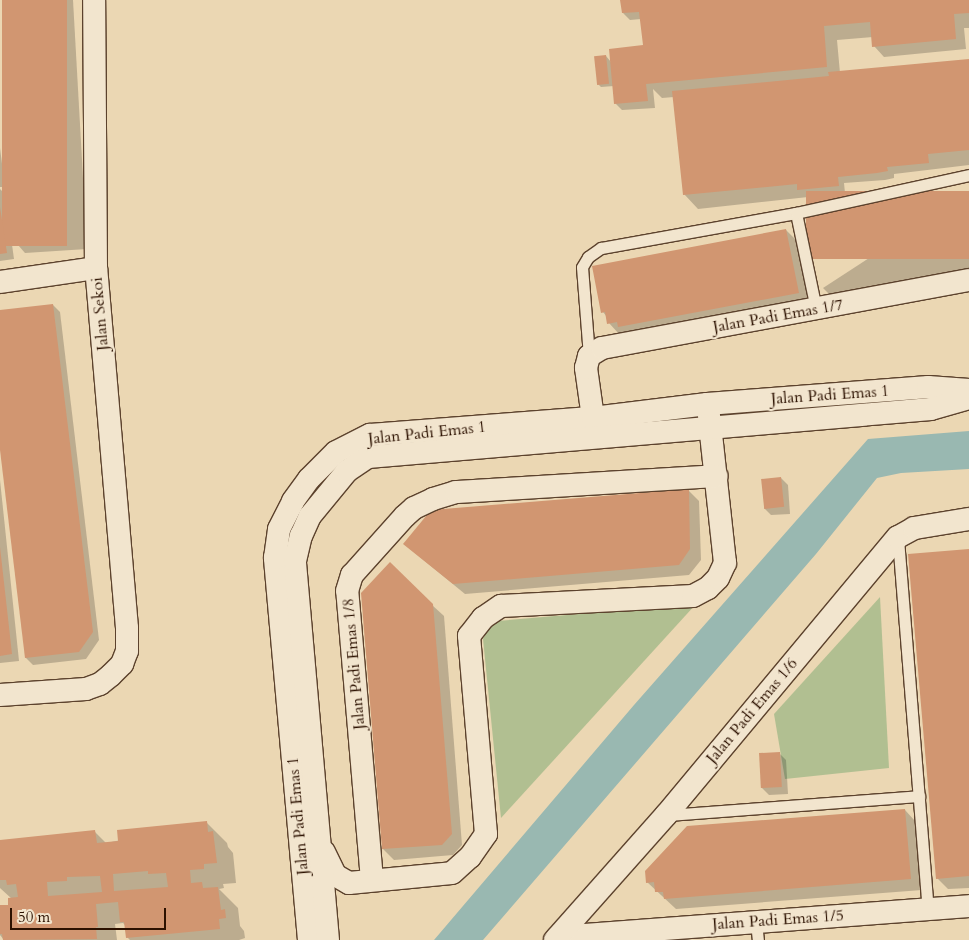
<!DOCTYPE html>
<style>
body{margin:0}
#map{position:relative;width:969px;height:940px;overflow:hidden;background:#ebd7b3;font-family:Cardo,serif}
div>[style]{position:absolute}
.green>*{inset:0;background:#b1bf91}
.water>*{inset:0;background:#99b8b1}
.shadow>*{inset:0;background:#0003}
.building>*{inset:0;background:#d19671;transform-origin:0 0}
.roads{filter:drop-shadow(1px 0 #5c422d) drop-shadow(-1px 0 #5c422d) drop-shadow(0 1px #5c422d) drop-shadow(0 -1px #5c422d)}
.service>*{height:11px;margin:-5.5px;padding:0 5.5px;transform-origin:5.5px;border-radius:5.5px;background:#f2e5ce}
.minor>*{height:22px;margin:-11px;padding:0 11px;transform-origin:11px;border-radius:11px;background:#f2e5ce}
span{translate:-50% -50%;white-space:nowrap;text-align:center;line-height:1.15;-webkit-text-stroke:4.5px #f2e5ce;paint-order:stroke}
.street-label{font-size:16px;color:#2c1100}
.scale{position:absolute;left:10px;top:908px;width:156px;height:22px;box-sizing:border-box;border:2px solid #2c1100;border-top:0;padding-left:6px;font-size:15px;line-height:18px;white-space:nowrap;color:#2c1100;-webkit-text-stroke:4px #f2e5ce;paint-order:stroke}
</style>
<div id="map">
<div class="green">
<i style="clip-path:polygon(880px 597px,889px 768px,785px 779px,774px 714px)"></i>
<i style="clip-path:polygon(696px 604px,501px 818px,483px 639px,488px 629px,497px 621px)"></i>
</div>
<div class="water">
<i style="clip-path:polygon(969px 431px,969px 469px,901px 473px,877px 478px,816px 554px,483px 940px,434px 940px,634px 705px,868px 439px)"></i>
</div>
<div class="shadow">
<i style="clip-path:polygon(4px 0,73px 0,87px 249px,25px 253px,18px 245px)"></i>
<i style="clip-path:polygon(622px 0,969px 0,969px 28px,964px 28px,966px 49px,884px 57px,874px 46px,873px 37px,837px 40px,840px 73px,969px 60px,969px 165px,894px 174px,894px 178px,885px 180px,844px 183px,845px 193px,698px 209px,684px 194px,674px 97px,662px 98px,653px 89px,655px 108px,622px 110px,615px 103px,614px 86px,601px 87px,598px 84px,606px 56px,611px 62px,644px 46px,641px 19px,630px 20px,623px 13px)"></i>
<i style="clip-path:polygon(0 148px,5px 187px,0 187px)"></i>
<i style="clip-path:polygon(0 189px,5px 194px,14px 259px,0 261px)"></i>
<i style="clip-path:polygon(969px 193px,969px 272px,834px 299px,823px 288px)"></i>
<i style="clip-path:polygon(786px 230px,797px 241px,809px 303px,619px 334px,609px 323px,607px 317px,603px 312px)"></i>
<i style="clip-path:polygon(53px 305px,60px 312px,99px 640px,86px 659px,33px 665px,26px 658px,0 440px,0 311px)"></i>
<i style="clip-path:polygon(781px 478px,788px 485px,790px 514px,771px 515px,764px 508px)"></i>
<i style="clip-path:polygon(0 480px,19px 661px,0 663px)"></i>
<i style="clip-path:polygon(688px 490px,699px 501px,701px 560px,689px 575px,465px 594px,404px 544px)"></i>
<i style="clip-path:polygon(969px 551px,969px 888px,948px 889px,937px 878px)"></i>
<i style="clip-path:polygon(432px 605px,444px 616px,462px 845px,453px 855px,394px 860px,383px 849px)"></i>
<i style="clip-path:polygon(779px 753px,786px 760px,788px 794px,769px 795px,762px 788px)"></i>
<i style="clip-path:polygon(905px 810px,915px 821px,922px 890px,676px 909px,647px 882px)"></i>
<i style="clip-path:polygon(207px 823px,227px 843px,228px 847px,233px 853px,236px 883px,223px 884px,224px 888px,219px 889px,238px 908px,240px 926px,244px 931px,245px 938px,239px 940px,130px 940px,127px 937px,126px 926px,123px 923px,115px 924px,117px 940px,4px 940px,0 935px,0 907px,10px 906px,12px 899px,0 888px,0 841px,95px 832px,106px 843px)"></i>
</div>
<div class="building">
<i style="left:2px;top:0;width:65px;height:246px"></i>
<i style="clip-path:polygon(620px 0,969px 0,969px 13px,954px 14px,956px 39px,872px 47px,870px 22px,824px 26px,827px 67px,646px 84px,648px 101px,614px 104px,609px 49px,643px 45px,639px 12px,622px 13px)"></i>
<i style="left:606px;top:55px;width:29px;height:12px;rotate:84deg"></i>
<i style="clip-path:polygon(969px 59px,969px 150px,928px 154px,929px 163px,887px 167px,888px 171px,877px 173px,838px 177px,839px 186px,797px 190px,797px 184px,683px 195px,672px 91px,829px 76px,828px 72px)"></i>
<i style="left:969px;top:191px;width:68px;height:163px;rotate:90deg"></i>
<i style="clip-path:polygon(0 207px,7px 253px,0 254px)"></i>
<i style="clip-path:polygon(786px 229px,799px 293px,618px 327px,617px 322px,607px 324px,605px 312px,601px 313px,592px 266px)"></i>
<i style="clip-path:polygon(53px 304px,93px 632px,79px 652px,25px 658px,0 450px,0 310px)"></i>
<i style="left:781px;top:477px;width:30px;height:20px;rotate:84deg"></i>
<i style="clip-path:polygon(689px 489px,690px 549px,679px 565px,453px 584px,403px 544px,431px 510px)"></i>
<i style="clip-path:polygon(0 547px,12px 654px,0 656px)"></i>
<i style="clip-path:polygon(969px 549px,969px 876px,936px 879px,908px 554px)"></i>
<i style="clip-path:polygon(390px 562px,433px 604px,452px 834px,442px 845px,382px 849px,361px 593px)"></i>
<i style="left:780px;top:752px;width:35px;height:21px;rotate:87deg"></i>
<i style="clip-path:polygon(905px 809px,911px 879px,664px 899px,663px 892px,655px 892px,654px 882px,646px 883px,645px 871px,687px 826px)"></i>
<i style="clip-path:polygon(evenodd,207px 821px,208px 832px,213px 831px,217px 863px,204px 864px,204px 869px,190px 870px,191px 883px,202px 882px,203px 888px,218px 887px,221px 910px,225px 909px,226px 918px,219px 919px,220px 929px,126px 938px,124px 922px,120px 922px,118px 902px,96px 904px,98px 927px,96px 927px,97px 939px,3px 940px,2px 934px,0 934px,0 905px,8px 905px,8px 898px,18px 897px,16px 884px,7px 885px,6px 880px,0 880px,0 840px,95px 830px,97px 843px,118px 841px,117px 830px,207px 821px,148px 871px,148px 874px,166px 873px,168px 887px,114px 891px,113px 874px,148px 871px,207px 821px,100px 876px,102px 892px,48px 896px,47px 882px,67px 881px,67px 877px,100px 876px)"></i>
</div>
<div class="roads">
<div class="service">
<i style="left:796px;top:213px;width:98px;rotate:78.2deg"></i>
<i style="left:589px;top:356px;width:89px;rotate:-94.5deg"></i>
<i style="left:582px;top:267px;width:12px;rotate:-59deg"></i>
<i style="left:588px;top:257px;width:16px;rotate:-35deg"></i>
<i style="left:601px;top:248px;width:198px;rotate:-10.2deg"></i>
<i style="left:796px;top:213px;width:177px;rotate:-12.4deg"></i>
<i style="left:898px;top:539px;width:371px;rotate:85.4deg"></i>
<i style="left:667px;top:815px;width:253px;rotate:-4.3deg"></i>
<i style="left:756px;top:922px;width:18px;rotate:84deg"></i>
</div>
<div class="minor">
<i style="left:0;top:282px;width:97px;rotate:-8.3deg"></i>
<i style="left:595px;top:432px;width:65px;rotate:-98deg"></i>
<i style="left:586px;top:368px;width:12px;rotate:-76deg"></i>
<i style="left:589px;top:356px;width:15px;rotate:-32deg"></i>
<i style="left:602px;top:348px;width:373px;rotate:-10.5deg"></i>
<i style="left:0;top:695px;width:86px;rotate:-4deg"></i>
<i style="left:86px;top:689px;width:15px;rotate:-20deg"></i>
<i style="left:100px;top:684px;width:14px;rotate:-39deg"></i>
<i style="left:111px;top:675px;width:16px;rotate:-45deg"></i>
<i style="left:122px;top:664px;width:14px;rotate:-69deg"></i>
<i style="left:127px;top:651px;width:23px;rotate:-90deg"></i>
<i style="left:127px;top:628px;width:361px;rotate:-94.9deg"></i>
<i style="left:96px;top:268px;width:268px;rotate:-90.4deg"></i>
<i style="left:324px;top:852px;width:25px;rotate:64deg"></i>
<i style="left:335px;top:875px;width:16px;rotate:30deg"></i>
<i style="left:349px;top:883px;width:103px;rotate:-5.5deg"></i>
<i style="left:452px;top:873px;width:24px;rotate:-42deg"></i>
<i style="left:470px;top:857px;width:28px;rotate:-55deg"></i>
<i style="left:486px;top:834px;width:199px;rotate:-94.9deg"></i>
<i style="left:469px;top:636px;width:23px;rotate:-52deg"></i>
<i style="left:483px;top:618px;width:22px;rotate:-34deg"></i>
<i style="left:501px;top:606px;width:192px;rotate:-3deg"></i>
<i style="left:693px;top:596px;width:17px;rotate:-28deg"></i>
<i style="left:708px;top:588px;width:14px;rotate:-45deg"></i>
<i style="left:718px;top:578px;width:17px;rotate:-65deg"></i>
<i style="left:725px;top:563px;width:149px;rotate:-96.2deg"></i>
<i style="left:372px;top:880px;width:290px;rotate:-94.9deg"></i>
<i style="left:347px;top:591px;width:17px;rotate:-73deg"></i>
<i style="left:352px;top:575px;width:79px;rotate:-48.1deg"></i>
<i style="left:405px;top:516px;width:12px;rotate:-42deg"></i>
<i style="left:414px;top:508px;width:21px;rotate:-25deg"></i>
<i style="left:433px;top:499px;width:24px;rotate:-17deg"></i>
<i style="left:456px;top:492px;width:261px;rotate:-3.5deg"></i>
<i style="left:558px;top:937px;width:412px;rotate:-4.3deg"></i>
<i style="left:309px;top:940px;width:384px;rotate:-95.1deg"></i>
<i style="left:275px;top:558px;width:29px;rotate:-82deg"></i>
<i style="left:279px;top:529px;width:31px;rotate:-63deg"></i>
<i style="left:293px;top:501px;width:27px;rotate:-54deg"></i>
<i style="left:309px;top:479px;width:38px;rotate:-45deg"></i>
<i style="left:336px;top:452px;width:38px;rotate:-27deg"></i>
<i style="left:370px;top:435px;width:224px;rotate:-4.4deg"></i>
<i style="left:593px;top:418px;width:115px;rotate:-7deg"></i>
<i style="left:707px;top:404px;width:222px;rotate:-4.4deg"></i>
<i style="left:928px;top:387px;width:41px;rotate:4.2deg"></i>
<i style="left:328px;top:940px;width:380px;rotate:-95deg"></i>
<i style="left:295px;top:561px;width:26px;rotate:-77deg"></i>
<i style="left:301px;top:536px;width:22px;rotate:-66deg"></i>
<i style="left:310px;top:516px;width:58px;rotate:-50.6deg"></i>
<i style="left:347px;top:471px;width:25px;rotate:-34deg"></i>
<i style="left:368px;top:457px;width:565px;rotate:-4.87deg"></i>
<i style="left:931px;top:409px;width:40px;rotate:-16deg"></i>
<i style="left:555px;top:940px;width:167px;rotate:-48.4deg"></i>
<i style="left:666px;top:815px;width:362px;rotate:-50.2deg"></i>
<i style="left:898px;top:537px;width:18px;rotate:-29deg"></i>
<i style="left:914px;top:528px;width:56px;rotate:-9.3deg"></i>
</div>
</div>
<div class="street-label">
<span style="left:100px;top:314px;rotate:-95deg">Jalan Sekoi</span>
<span style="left:778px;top:316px;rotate:-10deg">Jalan Padi Emas 1/7</span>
<span style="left:830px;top:395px;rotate:-4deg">Jalan Padi Emas 1</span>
<span style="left:427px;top:433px;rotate:-6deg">Jalan Padi Emas 1</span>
<span style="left:354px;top:664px;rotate:-95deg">Jalan Padi Emas 1/8</span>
<span style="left:752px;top:711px;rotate:-50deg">Jalan Padi Emas 1/6</span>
<span style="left:298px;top:816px;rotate:-95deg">Jalan Padi Emas 1</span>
<span style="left:778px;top:920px;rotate:-4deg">Jalan Padi Emas 1/5</span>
</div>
<div class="scale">50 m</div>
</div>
